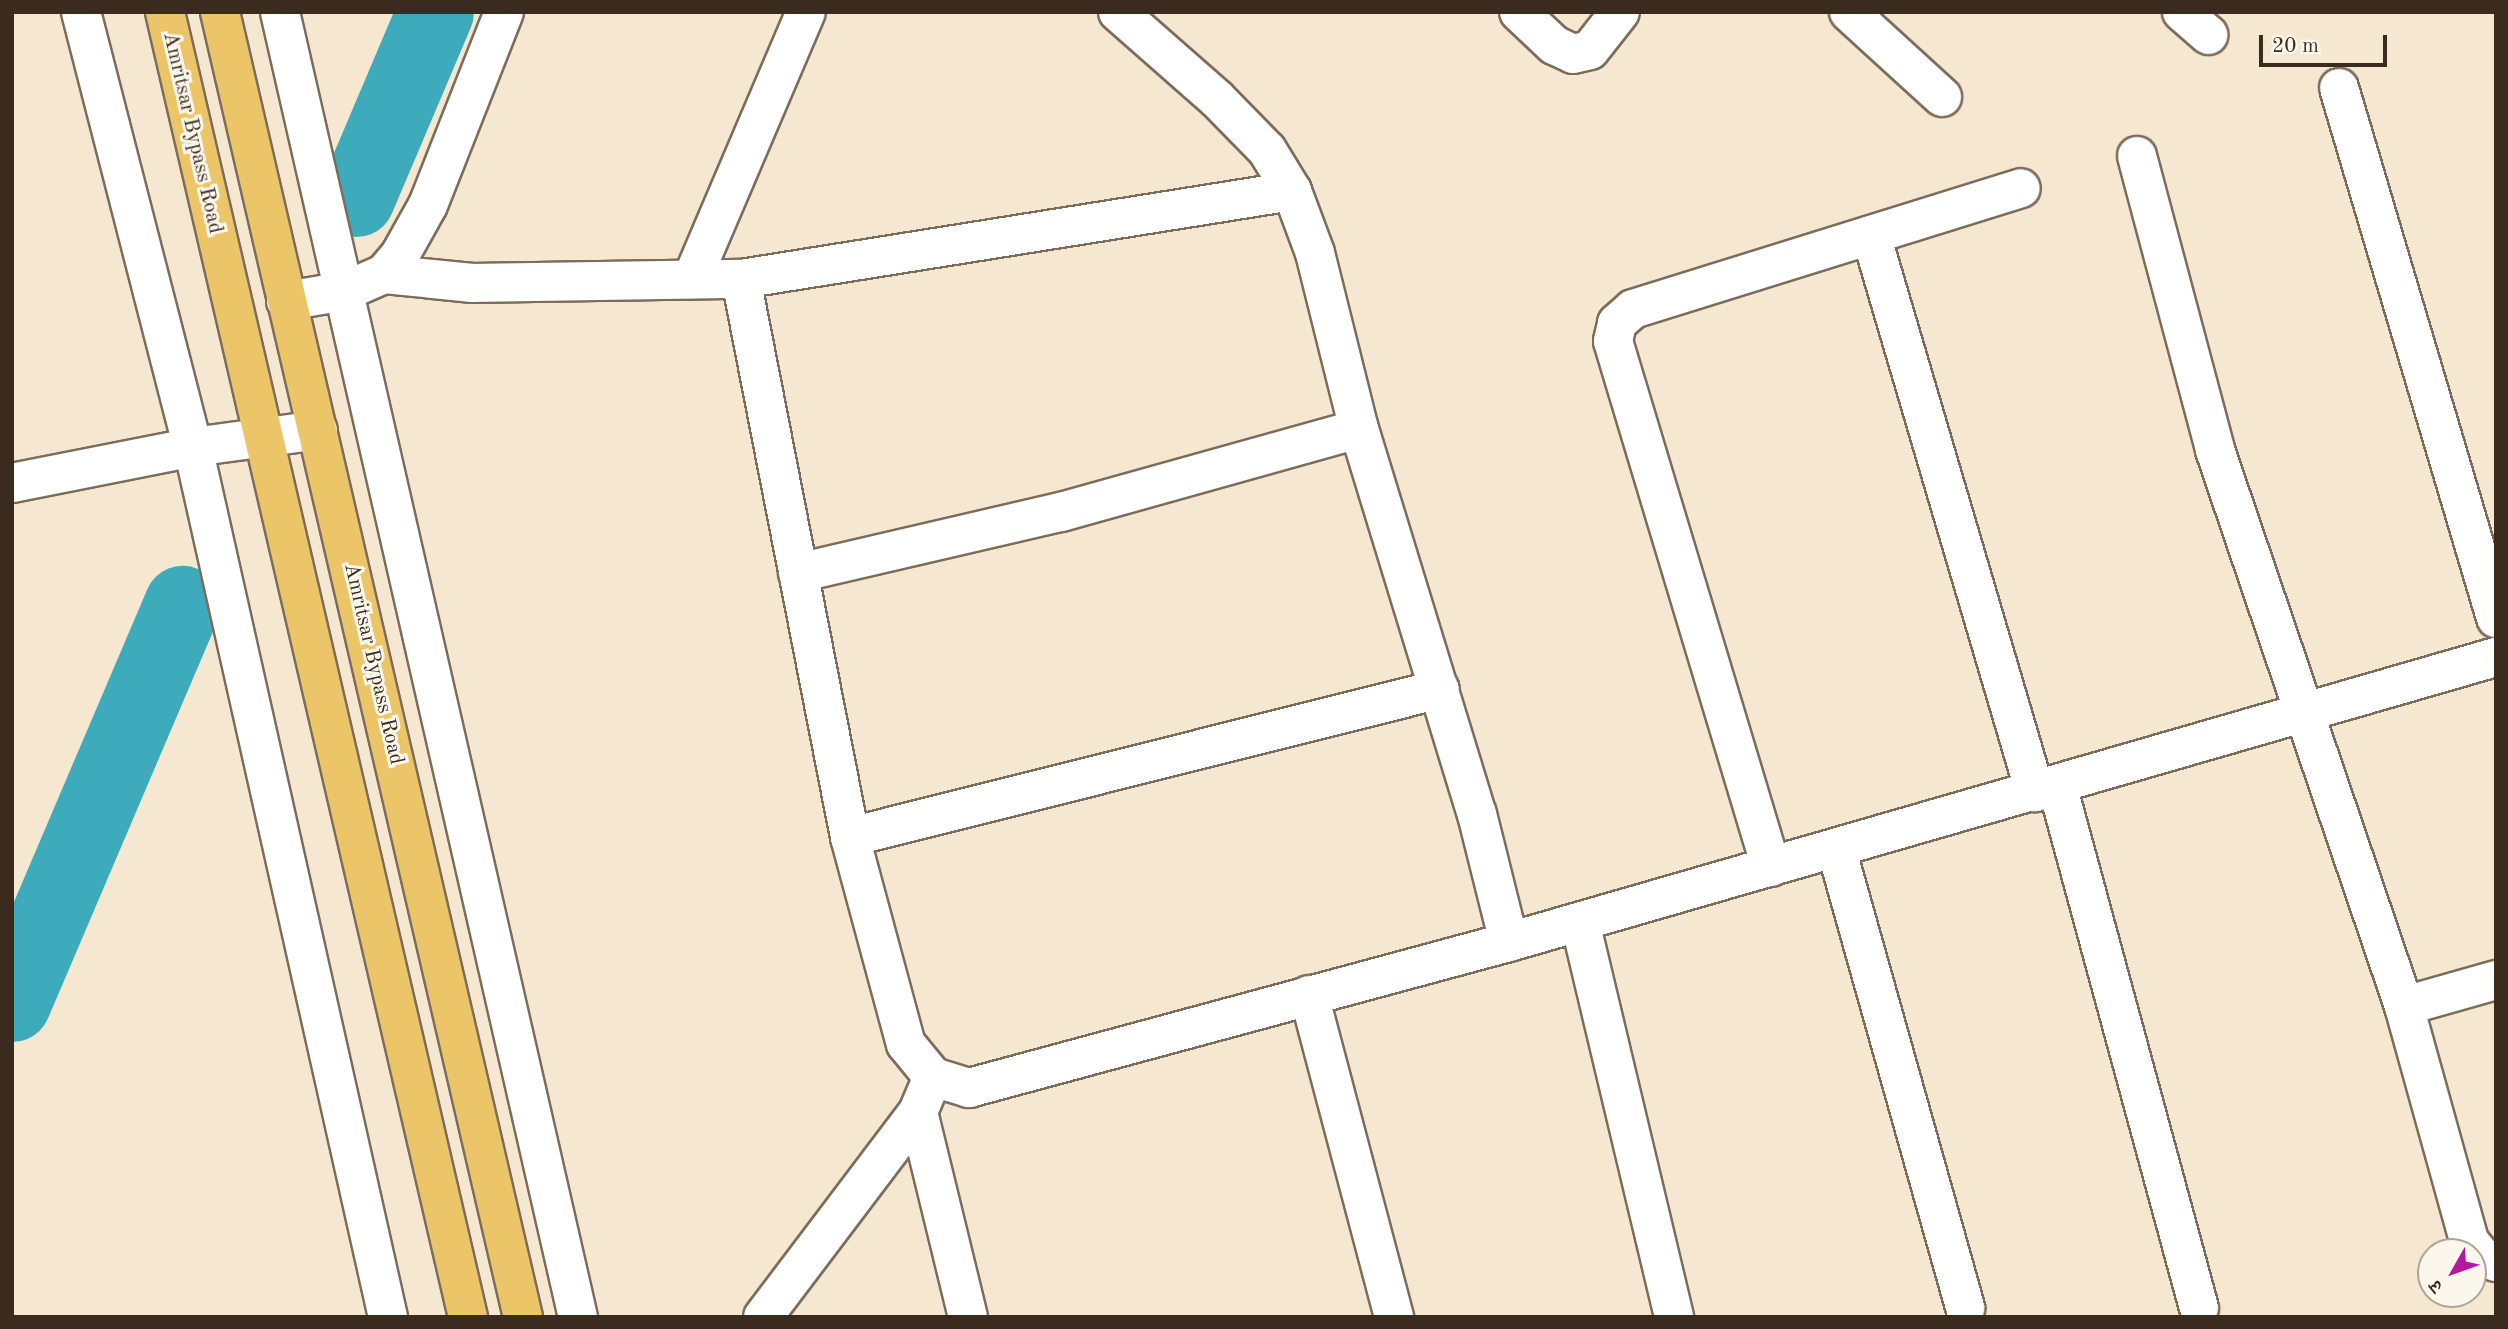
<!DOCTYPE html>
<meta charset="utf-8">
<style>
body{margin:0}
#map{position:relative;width:2508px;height:1329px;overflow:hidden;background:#f5e7d0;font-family:"Old Standard TT","Noto Serif Devanagari",serif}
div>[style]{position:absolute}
.river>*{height:77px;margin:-38.5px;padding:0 38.5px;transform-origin:38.5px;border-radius:38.5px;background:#3dabbc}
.roads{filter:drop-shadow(2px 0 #7c6c5c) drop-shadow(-2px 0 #7c6c5c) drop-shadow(0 2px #7c6c5c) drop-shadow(0 -2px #7c6c5c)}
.minor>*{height:38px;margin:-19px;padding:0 19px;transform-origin:19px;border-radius:19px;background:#fff}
.highway>*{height:38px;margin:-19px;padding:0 19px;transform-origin:19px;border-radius:19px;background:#edc569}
span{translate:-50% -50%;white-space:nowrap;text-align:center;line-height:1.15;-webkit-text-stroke:6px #fbf7ec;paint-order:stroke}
.street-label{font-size:21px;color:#3b2a1e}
.frame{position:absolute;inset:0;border:14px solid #3b2a1e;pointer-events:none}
.north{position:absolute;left:2417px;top:1238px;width:70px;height:70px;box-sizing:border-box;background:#fbf7ec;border:2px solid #aea59a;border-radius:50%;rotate:230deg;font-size:19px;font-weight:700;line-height:28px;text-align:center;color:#3b2a1e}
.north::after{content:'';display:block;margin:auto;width:24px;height:32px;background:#b5179e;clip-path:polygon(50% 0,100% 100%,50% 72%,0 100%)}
.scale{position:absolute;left:2259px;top:35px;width:128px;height:32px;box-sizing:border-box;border:4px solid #3b2a1e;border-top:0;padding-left:9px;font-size:21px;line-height:24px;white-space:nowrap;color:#3b2a1e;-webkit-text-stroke:5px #fbf7ec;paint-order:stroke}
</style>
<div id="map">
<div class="river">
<i style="left:356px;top:198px;width:202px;rotate:-67deg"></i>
<i style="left:12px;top:1003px;width:434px;rotate:-66.9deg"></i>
</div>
<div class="roads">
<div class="minor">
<i style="left:81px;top:12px;width:449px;rotate:75.6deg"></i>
<i style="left:193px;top:447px;width:892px;rotate:77.37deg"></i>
<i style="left:280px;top:12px;width:1339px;rotate:77.14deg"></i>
<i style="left:1118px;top:12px;width:132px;rotate:41.3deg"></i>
<i style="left:1217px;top:99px;width:71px;rotate:45.6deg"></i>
<i style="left:1267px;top:150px;width:48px;rotate:58.6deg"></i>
<i style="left:1292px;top:191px;width:66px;rotate:69.6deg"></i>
<i style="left:1315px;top:253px;width:181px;rotate:76deg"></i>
<i style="left:1359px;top:429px;width:403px;rotate:73deg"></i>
<i style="left:1477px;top:814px;width:132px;rotate:76deg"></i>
<i style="left:1519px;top:12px;width:48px;rotate:43.3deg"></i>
<i style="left:1554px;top:45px;width:21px;rotate:25deg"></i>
<i style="left:1573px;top:54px;width:17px;rotate:-13deg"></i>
<i style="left:1590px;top:50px;width:48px;rotate:-51.7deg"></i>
<i style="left:1849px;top:12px;width:126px;rotate:42.4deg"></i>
<i style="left:2182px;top:12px;width:35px;rotate:41deg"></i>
<i style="left:2339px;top:88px;width:553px;rotate:73.5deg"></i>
<i style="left:2137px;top:156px;width:304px;rotate:75.1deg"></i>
<i style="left:2215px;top:450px;width:587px;rotate:71.23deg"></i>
<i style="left:2404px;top:1006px;width:244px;rotate:74.5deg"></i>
<i style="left:2469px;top:1241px;width:21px;rotate:51deg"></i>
<i style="left:2482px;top:1257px;width:15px;rotate:20deg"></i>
<i style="left:1871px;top:235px;width:581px;rotate:73.59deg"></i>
<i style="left:384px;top:274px;width:89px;rotate:5.8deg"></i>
<i style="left:473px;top:283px;width:268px;rotate:-0.9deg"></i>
<i style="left:741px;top:279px;width:569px;rotate:78.95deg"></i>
<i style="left:850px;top:837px;width:214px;rotate:74.9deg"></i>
<i style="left:906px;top:1044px;width:43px;rotate:50.7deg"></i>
<i style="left:933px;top:1077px;width:38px;rotate:17deg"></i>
<i style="left:969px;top:1088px;width:559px;rotate:-15.13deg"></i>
<i style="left:1509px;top:942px;width:1027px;rotate:-16.11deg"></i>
<i style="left:692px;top:279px;width:290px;rotate:-66.9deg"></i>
<i style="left:741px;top:279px;width:558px;rotate:-9.07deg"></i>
<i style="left:286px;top:301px;width:60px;rotate:-9.6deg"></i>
<i style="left:345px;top:291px;width:43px;rotate:-23.6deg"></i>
<i style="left:384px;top:274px;width:25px;rotate:-50deg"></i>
<i style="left:400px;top:255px;width:57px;rotate:-60.8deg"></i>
<i style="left:428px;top:205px;width:207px;rotate:-68.5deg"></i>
<i style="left:12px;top:483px;width:185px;rotate:-11.2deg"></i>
<i style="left:193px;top:447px;width:126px;rotate:-7.7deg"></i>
<i style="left:798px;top:573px;width:270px;rotate:-13.1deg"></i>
<i style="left:1061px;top:512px;width:309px;rotate:-15.6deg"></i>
<i style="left:2057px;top:785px;width:542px;rotate:74.81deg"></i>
<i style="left:850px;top:837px;width:608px;rotate:-14.08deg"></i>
<i style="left:1836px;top:848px;width:478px;rotate:74.3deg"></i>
<i style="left:1771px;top:867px;width:549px;rotate:-106.72deg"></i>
<i style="left:1613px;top:341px;width:18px;rotate:-77deg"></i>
<i style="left:1617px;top:323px;width:21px;rotate:-41deg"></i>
<i style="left:1633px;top:309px;width:406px;rotate:-17.3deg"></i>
<i style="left:1580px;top:922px;width:406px;rotate:76.6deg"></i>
<i style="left:1309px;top:995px;width:333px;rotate:75.2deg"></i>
<i style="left:2404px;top:1006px;width:96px;rotate:-15.8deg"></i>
<i style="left:918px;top:1112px;width:211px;rotate:76.3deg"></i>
<i style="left:763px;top:1317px;width:257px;rotate:-52.9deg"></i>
<i style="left:918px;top:1112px;width:38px;rotate:-67deg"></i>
</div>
<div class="highway">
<i style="left:165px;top:12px;width:1340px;rotate:76.93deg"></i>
<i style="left:220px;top:12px;width:1340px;rotate:76.93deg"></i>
</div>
</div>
<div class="street-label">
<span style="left:192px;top:133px;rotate:77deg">Amritsar Bypass Road</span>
<span style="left:373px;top:664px;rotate:77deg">Amritsar Bypass Road</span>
</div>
<div class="frame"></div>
<div class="north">उ</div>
<div class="scale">20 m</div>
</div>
